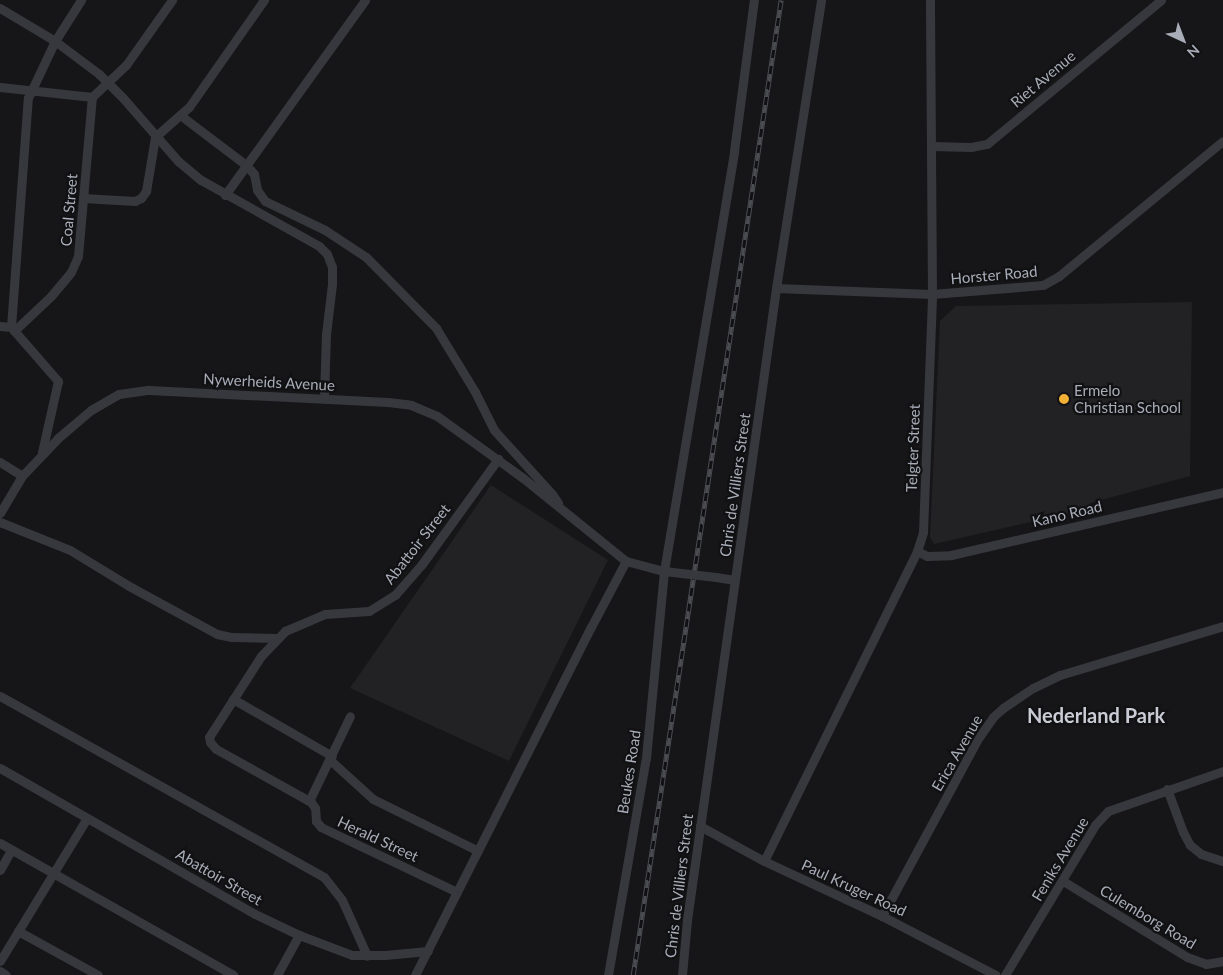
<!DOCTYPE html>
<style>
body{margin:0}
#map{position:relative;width:1223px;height:975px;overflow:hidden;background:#161618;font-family:Lato,sans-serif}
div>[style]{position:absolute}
.built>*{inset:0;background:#222225}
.minor>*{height:9px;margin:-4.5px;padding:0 4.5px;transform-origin:4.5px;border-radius:4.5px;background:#37383d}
.rail>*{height:4.5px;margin-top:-2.25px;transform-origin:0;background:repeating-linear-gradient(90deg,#111113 0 8px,#4a4c52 0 16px);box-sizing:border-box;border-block:1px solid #4a4c52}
.minor-bridge>*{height:9px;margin:-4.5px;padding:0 4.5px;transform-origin:4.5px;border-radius:4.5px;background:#37383d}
.dots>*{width:14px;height:14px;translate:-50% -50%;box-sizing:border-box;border:2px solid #111113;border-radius:50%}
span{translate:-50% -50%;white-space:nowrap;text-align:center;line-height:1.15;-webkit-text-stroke:4.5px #111113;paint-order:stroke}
.street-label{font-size:15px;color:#a8adb8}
.poi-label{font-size:15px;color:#a8adb8}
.left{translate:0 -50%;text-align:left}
.district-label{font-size:20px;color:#c9ccd4;font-weight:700}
.north{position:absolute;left:1158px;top:15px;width:50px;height:50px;-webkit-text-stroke:4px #111113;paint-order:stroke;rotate:137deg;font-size:14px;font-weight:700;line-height:20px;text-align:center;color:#a8adb8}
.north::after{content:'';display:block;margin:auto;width:18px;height:22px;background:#a8adb8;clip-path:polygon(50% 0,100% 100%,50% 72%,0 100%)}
</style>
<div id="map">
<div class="built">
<i style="clip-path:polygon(1192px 302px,1190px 476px,1090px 503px,1092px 508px,934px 544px,930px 537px,940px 321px,956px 306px)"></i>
<i style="clip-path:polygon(491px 485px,608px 560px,509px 761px,350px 688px)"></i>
</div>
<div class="minor">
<i style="left:0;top:8px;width:64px;rotate:31deg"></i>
<i style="left:55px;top:41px;width:55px;rotate:36.9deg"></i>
<i style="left:99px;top:74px;width:34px;rotate:45deg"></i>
<i style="left:123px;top:98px;width:84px;rotate:48.9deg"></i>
<i style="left:178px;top:161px;width:30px;rotate:40deg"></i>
<i style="left:201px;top:180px;width:135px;rotate:29.2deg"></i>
<i style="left:319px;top:246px;width:11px;rotate:45deg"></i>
<i style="left:327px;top:254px;width:14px;rotate:69deg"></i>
<i style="left:332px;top:267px;width:17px;rotate:90deg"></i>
<i style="left:332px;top:284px;width:50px;rotate:96.8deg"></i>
<i style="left:326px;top:334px;width:64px;rotate:91.8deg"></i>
<i style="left:0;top:87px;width:93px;rotate:6.2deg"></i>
<i style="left:92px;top:97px;width:47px;rotate:-43.3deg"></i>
<i style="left:126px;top:65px;width:80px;rotate:-54.7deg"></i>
<i style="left:180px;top:115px;width:83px;rotate:37.1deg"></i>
<i style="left:246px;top:165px;width:12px;rotate:48deg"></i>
<i style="left:254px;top:174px;width:16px;rotate:79deg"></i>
<i style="left:257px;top:190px;width:14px;rotate:54deg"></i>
<i style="left:265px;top:201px;width:67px;rotate:25.8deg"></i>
<i style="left:325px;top:230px;width:49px;rotate:33.4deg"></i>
<i style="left:366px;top:257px;width:100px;rotate:45.4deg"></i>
<i style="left:436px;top:328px;width:75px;rotate:58.6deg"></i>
<i style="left:475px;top:392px;width:42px;rotate:63.4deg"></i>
<i style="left:494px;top:430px;width:86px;rotate:47.8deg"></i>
<i style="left:552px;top:494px;width:11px;rotate:56deg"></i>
<i style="left:155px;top:137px;width:45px;rotate:-41.4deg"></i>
<i style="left:189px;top:107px;width:131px;rotate:-55deg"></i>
<i style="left:931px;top:146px;width:40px;rotate:1.4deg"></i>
<i style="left:971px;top:147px;width:16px;rotate:-11deg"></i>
<i style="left:987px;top:144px;width:226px;rotate:-39.6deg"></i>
<i style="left:225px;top:195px;width:240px;rotate:-54.3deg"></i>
<i style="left:83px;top:198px;width:52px;rotate:3.3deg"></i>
<i style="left:135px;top:201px;width:7px;rotate:-27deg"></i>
<i style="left:141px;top:198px;width:9px;rotate:-54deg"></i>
<i style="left:146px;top:191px;width:55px;rotate:-80.5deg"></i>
<i style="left:776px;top:288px;width:156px;rotate:2.2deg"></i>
<i style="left:932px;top:294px;width:111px;rotate:-4.6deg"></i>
<i style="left:1043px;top:285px;width:18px;rotate:-29deg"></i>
<i style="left:1059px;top:276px;width:212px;rotate:-39.5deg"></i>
<i style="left:0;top:326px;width:11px;rotate:5deg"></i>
<i style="left:11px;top:327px;width:230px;rotate:-85.8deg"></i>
<i style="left:28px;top:98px;width:63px;rotate:-64.7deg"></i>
<i style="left:55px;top:41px;width:49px;rotate:-57.6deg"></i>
<i style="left:11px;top:327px;width:72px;rotate:49deg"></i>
<i style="left:58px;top:381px;width:73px;rotate:102.7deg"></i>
<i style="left:14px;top:331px;width:51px;rotate:-43.4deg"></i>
<i style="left:51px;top:296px;width:31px;rotate:-50deg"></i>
<i style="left:71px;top:272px;width:17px;rotate:-66deg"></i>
<i style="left:78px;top:256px;width:160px;rotate:-85deg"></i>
<i style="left:0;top:462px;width:26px;rotate:32deg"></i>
<i style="left:0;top:513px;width:43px;rotate:-59.3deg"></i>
<i style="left:22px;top:476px;width:52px;rotate:-46.5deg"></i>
<i style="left:58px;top:438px;width:43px;rotate:-40.3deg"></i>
<i style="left:91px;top:410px;width:32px;rotate:-30deg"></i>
<i style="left:119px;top:394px;width:30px;rotate:-8deg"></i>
<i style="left:149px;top:390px;width:239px;rotate:2.9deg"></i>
<i style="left:388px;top:402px;width:23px;rotate:7deg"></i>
<i style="left:411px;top:405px;width:28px;rotate:23deg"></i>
<i style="left:437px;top:416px;width:106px;rotate:35.8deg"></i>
<i style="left:523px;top:478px;width:132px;rotate:38.9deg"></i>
<i style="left:626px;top:561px;width:39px;rotate:15deg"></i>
<i style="left:0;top:522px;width:75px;rotate:21.8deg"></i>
<i style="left:70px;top:550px;width:69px;rotate:31.4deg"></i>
<i style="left:129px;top:586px;width:100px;rotate:28.6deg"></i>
<i style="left:217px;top:634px;width:14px;rotate:12deg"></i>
<i style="left:231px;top:637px;width:46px;rotate:1.2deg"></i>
<i style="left:917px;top:551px;width:11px;rotate:27deg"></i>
<i style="left:927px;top:556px;width:24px;rotate:-2deg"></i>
<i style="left:951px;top:555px;width:279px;rotate:-13deg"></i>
<i style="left:716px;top:577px;width:19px;rotate:9deg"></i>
<i style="left:0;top:696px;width:371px;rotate:29.2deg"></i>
<i style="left:324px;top:877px;width:29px;rotate:52deg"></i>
<i style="left:342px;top:900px;width:61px;rotate:65.9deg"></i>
<i style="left:233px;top:699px;width:114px;rotate:29.9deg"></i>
<i style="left:330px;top:760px;width:58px;rotate:42.2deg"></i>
<i style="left:373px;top:799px;width:117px;rotate:26.3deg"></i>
<i style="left:0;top:768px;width:294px;rotate:29.8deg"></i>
<i style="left:255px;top:914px;width:49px;rotate:25.5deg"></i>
<i style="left:299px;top:935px;width:57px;rotate:20.7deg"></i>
<i style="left:352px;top:955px;width:33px"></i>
<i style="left:385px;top:955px;width:43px;rotate:-5.3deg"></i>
<i style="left:1167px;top:789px;width:46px;rotate:69.6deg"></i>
<i style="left:1183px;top:832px;width:15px;rotate:62deg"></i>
<i style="left:1190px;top:845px;width:14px;rotate:39deg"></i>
<i style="left:1201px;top:854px;width:23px;rotate:18deg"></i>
<i style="left:309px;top:801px;width:94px;rotate:-64.2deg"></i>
<i style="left:700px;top:826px;width:73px;rotate:28.7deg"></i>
<i style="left:764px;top:861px;width:130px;rotate:25deg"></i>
<i style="left:882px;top:916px;width:128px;rotate:27.4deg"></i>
<i style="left:0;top:843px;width:268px;rotate:29.5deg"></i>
<i style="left:764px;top:861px;width:346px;rotate:-63.7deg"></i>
<i style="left:917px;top:551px;width:20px;rotate:-72deg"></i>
<i style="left:923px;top:532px;width:238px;rotate:-87.8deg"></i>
<i style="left:932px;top:294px;width:294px;rotate:-90.4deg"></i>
<i style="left:0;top:870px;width:23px;rotate:-61deg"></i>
<i style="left:1063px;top:881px;width:145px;rotate:31.5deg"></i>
<i style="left:1187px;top:957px;width:20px;rotate:20deg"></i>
<i style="left:1206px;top:964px;width:17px;rotate:-10deg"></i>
<i style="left:457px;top:892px;width:151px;rotate:-154.5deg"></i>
<i style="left:321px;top:827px;width:8px;rotate:-130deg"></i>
<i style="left:316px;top:821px;width:13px;rotate:-94deg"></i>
<i style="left:315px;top:808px;width:7px;rotate:-124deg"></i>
<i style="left:311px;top:802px;width:109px;rotate:-150.8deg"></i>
<i style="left:216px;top:749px;width:9px;rotate:-131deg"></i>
<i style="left:210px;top:742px;width:5px;rotate:-101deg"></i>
<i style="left:209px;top:737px;width:96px;rotate:-57.3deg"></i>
<i style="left:261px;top:656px;width:35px;rotate:-46deg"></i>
<i style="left:285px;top:631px;width:43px;rotate:-23deg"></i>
<i style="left:325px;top:614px;width:44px;rotate:-3.9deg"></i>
<i style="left:369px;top:611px;width:31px;rotate:-32deg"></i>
<i style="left:395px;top:595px;width:41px;rotate:-48.9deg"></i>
<i style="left:422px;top:564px;width:130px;rotate:-54.1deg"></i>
<i style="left:882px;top:916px;width:200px;rotate:-61.6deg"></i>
<i style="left:977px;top:740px;width:28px;rotate:-55deg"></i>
<i style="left:993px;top:717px;width:13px;rotate:-42deg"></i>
<i style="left:1003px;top:708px;width:36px;rotate:-34deg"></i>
<i style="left:1033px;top:688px;width:30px;rotate:-26deg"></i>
<i style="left:1060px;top:675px;width:170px;rotate:-16.7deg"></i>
<i style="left:18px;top:931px;width:91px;rotate:28.8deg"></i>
<i style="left:0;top:961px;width:167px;rotate:-58.7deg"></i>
<i style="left:0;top:971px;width:7px;rotate:34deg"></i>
<i style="left:277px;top:975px;width:46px;rotate:-61.2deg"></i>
<i style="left:415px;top:975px;width:390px;rotate:-63.2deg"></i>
<i style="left:591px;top:627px;width:75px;rotate:-62.1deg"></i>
<i style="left:608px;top:975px;width:220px;rotate:-80.1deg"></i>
<i style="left:646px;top:758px;width:188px;rotate:-84.5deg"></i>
<i style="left:664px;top:571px;width:426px;rotate:-80.5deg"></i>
<i style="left:734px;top:151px;width:152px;rotate:-82.5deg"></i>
<i style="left:682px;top:975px;width:55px;rotate:-84.8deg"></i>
<i style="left:687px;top:920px;width:638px;rotate:-81.98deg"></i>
<i style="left:776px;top:288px;width:291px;rotate:-81.1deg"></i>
<i style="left:1005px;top:975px;width:175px;rotate:-59deg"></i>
<i style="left:1095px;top:825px;width:19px;rotate:-47deg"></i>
<i style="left:1108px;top:811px;width:122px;rotate:-19.2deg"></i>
</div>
<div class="rail">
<i style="left:633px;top:975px;width:986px;rotate:-81.37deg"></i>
</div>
<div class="minor-bridge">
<i style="left:664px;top:571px;width:52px;rotate:6.6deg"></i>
</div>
<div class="dots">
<i style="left:1064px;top:399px;background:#f2b134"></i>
</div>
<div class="street-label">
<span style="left:1043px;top:79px;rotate:-40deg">Riet Avenue</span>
<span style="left:69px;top:210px;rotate:-85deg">Coal Street</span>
<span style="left:994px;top:275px;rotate:-5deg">Horster Road</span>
<span style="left:269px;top:382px;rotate:3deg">Nywerheids Avenue</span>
<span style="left:913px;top:448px;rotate:-88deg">Telgter Street</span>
<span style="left:735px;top:485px;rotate:-82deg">Chris de Villiers Street</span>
<span style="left:1067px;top:514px;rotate:-13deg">Kano Road</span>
<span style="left:417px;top:544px;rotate:-52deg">Abattoir Street</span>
<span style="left:957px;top:753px;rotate:-60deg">Erica Avenue</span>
<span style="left:629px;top:772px;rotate:-81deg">Beukes Road</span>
<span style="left:378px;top:839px;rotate:25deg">Herald Street</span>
<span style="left:1060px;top:859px;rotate:-59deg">Feniks Avenue</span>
<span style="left:219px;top:877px;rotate:30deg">Abattoir Street</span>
<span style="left:679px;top:886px;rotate:-83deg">Chris de Villiers Street</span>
<span style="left:854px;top:888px;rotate:25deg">Paul Kruger Road</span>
<span style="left:1148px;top:917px;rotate:31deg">Culemborg Road</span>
</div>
<div class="poi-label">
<span class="left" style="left:1074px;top:399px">Ermelo<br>Christian School</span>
</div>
<div class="district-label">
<span style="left:1096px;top:715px">Nederland Park</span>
</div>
<div class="north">N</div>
</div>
